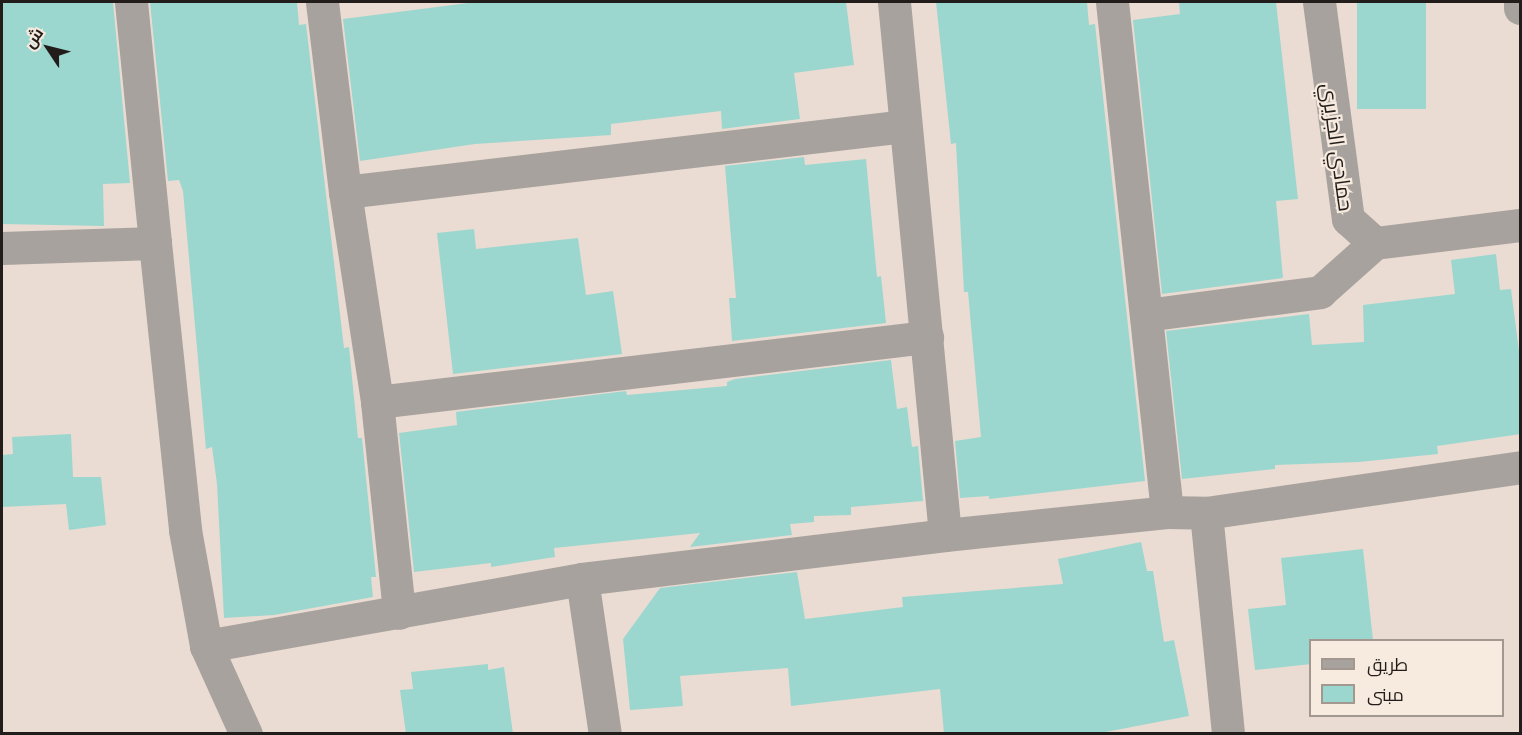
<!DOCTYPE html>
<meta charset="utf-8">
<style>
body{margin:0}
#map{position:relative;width:1522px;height:735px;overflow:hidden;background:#eadcd2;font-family:"Playfair Display",Cairo,serif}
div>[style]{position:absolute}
.building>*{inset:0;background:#9bd7cf;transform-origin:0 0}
.minor>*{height:33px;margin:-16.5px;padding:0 16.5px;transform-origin:16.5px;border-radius:16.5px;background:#a8a29e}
span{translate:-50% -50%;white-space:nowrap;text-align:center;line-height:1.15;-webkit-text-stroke:4.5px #f7eadf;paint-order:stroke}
.street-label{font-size:21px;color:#221d1a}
.frame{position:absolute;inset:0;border:3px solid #221d1a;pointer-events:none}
.legend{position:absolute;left:1309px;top:639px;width:195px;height:78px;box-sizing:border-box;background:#f7eadf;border:2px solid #a29890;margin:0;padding:8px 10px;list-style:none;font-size:18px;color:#221d1a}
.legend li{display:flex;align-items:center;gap:12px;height:30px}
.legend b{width:30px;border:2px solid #a29890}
.north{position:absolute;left:18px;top:18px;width:60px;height:60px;-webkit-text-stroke:4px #f7eadf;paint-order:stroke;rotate:305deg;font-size:16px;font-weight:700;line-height:24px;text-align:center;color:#221d1a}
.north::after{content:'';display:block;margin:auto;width:21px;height:27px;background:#221d1a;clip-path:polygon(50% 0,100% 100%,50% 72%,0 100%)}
</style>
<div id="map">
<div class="building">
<i style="clip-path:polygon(2px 2px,113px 2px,130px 183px,103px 184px,104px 226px,2px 224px)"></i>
<i style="clip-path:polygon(150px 2px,297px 2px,299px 25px,306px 24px,344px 348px,349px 347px,358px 438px,362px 438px,376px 577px,371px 577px,373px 597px,274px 615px,224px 618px,217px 484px,212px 447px,206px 449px,183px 191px,179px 180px,168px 181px)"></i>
<i style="clip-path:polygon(476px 2px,846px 2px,854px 65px,794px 73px,800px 119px,722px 129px,721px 111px,611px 124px,611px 135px,475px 144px,360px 161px,343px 19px)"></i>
<i style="clip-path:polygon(936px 2px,1087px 2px,1089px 25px,1095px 24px,1145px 481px,989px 499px,989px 496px,960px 498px,955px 441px,981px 437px,968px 292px,964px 292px,956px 143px,951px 144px)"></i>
<i style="clip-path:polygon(1179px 2px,1276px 2px,1298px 199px,1276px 201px,1283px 278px,1162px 294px,1133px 20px,1180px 14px)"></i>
<i style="left:1357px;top:2px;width:69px;height:107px"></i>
<i style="clip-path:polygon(804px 157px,805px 165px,866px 159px,877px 277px,881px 276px,886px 323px,732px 341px,729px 298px,736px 298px,725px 166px)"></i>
<i style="clip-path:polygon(474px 229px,476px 249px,578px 238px,586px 295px,613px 291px,622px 354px,453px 374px,437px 233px)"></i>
<i style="clip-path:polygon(1496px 254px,1500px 290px,1511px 289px,1521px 367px,1521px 434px,1437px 446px,1438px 454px,1359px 462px,1275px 465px,1275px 469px,1182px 479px,1166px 331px,1309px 314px,1312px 345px,1364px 342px,1363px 305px,1455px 294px,1451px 260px)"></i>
<i style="clip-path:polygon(891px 360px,897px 409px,907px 407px,912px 447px,918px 446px,923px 501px,851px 507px,851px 515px,814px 516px,814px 522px,790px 524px,792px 535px,690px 547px,700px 533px,554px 548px,555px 557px,491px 567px,491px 563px,414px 572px,399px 433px,457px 425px,456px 412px,626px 391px,627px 395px,727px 386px,727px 382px,735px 379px)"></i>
<i style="clip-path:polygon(71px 434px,73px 477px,101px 477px,106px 525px,69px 530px,66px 504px,2px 507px,2px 455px,13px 454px,12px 437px)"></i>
<i style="clip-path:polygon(1141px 542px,1147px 571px,1153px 571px,1164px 642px,1174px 640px,1189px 716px,1095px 734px,944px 734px,940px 689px,791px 706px,788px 668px,680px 676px,683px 706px,630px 710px,623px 639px,660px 588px,797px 572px,805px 619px,903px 607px,902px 597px,1063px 584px,1058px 559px)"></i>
<i style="clip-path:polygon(1363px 549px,1373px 640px,1311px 640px,1311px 664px,1255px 670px,1248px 609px,1286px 605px,1281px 558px)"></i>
<i style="clip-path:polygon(488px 664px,488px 670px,504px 667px,513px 734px,406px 734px,400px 690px,413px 689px,411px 672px)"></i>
</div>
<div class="minor">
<i style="left:131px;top:2px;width:242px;rotate:84.3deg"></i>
<i style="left:322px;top:2px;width:191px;rotate:83.1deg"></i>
<i style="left:345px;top:192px;width:212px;rotate:81.3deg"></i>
<i style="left:377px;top:402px;width:212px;rotate:84deg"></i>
<i style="left:894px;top:2px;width:535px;rotate:84.53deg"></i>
<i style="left:1112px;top:2px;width:513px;rotate:83.84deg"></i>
<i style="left:1319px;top:2px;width:219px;rotate:82.4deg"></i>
<i style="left:1348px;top:219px;width:36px;rotate:42deg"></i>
<i style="left:1375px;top:243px;width:146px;rotate:-7.1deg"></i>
<i style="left:1520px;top:2px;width:6px;rotate:90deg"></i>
<i style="left:345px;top:192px;width:563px;rotate:-6.73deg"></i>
<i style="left:2px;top:248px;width:153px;rotate:-1.9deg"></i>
<i style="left:155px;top:243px;width:289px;rotate:84deg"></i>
<i style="left:185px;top:530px;width:118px;rotate:79.7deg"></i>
<i style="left:206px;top:646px;width:382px;rotate:-10.1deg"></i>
<i style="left:582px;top:579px;width:366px;rotate:-6.9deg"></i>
<i style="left:945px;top:535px;width:223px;rotate:-5.9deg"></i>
<i style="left:1167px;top:512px;width:39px;rotate:1deg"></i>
<i style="left:1206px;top:513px;width:317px;rotate:-8.3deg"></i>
<i style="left:1146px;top:315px;width:176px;rotate:-7.5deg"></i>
<i style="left:1320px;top:292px;width:74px;rotate:-41.7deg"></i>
<i style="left:377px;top:402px;width:554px;rotate:-6.74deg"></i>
<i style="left:1206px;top:513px;width:222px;rotate:84.3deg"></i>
<i style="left:582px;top:579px;width:157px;rotate:81.6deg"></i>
<i style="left:206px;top:646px;width:97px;rotate:65.6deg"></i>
</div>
<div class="street-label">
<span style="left:1339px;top:147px;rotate:82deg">حمادي الجزيري</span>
</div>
<div class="frame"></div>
<ul class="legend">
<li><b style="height:8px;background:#a8a29e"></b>طريق</li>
<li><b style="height:16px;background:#9bd7cf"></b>مبنى</li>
</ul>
<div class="north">ش</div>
</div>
